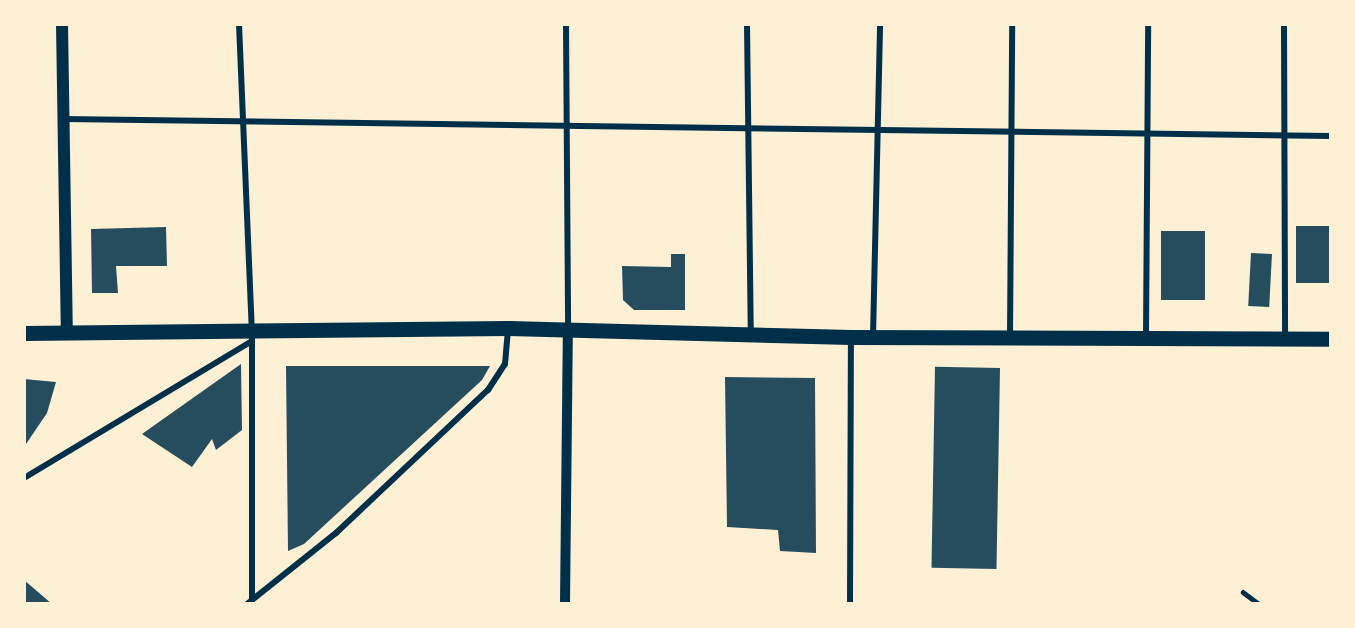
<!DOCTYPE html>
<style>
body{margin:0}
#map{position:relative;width:1355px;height:628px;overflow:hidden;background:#fdf0d5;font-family:Jost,sans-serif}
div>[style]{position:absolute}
.building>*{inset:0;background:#264d5e;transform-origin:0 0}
.service>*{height:4.5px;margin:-2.25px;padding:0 2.25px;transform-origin:2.25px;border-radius:2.25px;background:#003049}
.minor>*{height:6px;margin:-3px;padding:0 3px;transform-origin:3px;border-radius:3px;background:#003049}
.tertiary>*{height:10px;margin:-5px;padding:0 5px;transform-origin:5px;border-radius:5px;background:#003049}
.secondary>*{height:12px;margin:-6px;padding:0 6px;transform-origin:6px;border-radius:6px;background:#003049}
.primary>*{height:15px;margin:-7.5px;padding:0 7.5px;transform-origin:7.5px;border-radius:7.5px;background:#003049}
span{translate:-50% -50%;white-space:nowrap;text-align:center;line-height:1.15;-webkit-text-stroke:4.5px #fdf0d5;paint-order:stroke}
.frame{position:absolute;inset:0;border:26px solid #fdf0d5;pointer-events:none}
</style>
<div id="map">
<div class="building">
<i style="left:1296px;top:226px;width:35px;height:57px"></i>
<i style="clip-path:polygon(166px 227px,167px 266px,116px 266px,118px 293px,92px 293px,91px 229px)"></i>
<i style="left:1161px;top:231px;width:44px;height:69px"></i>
<i style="left:1251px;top:253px;width:21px;height:53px;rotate:3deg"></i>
<i style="clip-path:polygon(671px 254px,685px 254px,685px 310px,634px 310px,623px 300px,622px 266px,671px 267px)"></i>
<i style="clip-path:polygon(241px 364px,242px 430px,216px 450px,212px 439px,192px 467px,142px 434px)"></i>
<i style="clip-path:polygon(286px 366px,490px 366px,482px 380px,304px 544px,288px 551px)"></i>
<i style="left:1000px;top:368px;width:201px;height:65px;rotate:91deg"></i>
<i style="clip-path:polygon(725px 377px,815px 378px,816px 553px,780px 551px,778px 530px,727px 527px)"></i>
<i style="clip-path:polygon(24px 379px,56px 382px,47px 413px,24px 447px)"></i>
<i style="clip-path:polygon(24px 580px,52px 604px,24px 604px)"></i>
</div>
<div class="service">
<i style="left:1243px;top:592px;width:20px;rotate:37deg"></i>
</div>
<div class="minor">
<i style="left:239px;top:24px;width:308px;rotate:87.6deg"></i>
<i style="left:252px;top:332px;width:272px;rotate:90deg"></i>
<i style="left:566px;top:24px;width:305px;rotate:89.6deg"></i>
<i style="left:747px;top:24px;width:308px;rotate:89.3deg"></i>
<i style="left:1284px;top:24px;width:314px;rotate:89.8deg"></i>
<i style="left:63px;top:119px;width:1268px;rotate:0.77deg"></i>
<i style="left:1146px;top:336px;width:312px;rotate:-89.6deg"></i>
<i style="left:873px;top:337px;width:313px;rotate:-88.7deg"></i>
<i style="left:1010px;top:338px;width:314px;rotate:-89.6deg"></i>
<i style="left:24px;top:478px;width:266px;rotate:-31deg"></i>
<i style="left:247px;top:604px;width:114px;rotate:-38.6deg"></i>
<i style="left:336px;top:533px;width:209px;rotate:-43.3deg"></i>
<i style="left:488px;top:390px;width:31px;rotate:-57deg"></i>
<i style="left:505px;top:364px;width:35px;rotate:-85deg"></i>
<i style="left:850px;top:604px;width:266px;rotate:-89.8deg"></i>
</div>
<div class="tertiary">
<i style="left:565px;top:604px;width:274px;rotate:-89.4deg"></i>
</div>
<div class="secondary">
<i style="left:62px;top:24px;width:309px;rotate:89.1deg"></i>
</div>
<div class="primary">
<i style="left:24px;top:333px;width:484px;rotate:-0.6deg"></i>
<i style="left:508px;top:328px;width:343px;rotate:1.5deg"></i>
<i style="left:851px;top:337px;width:480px;rotate:0.2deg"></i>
</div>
<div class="frame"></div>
</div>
